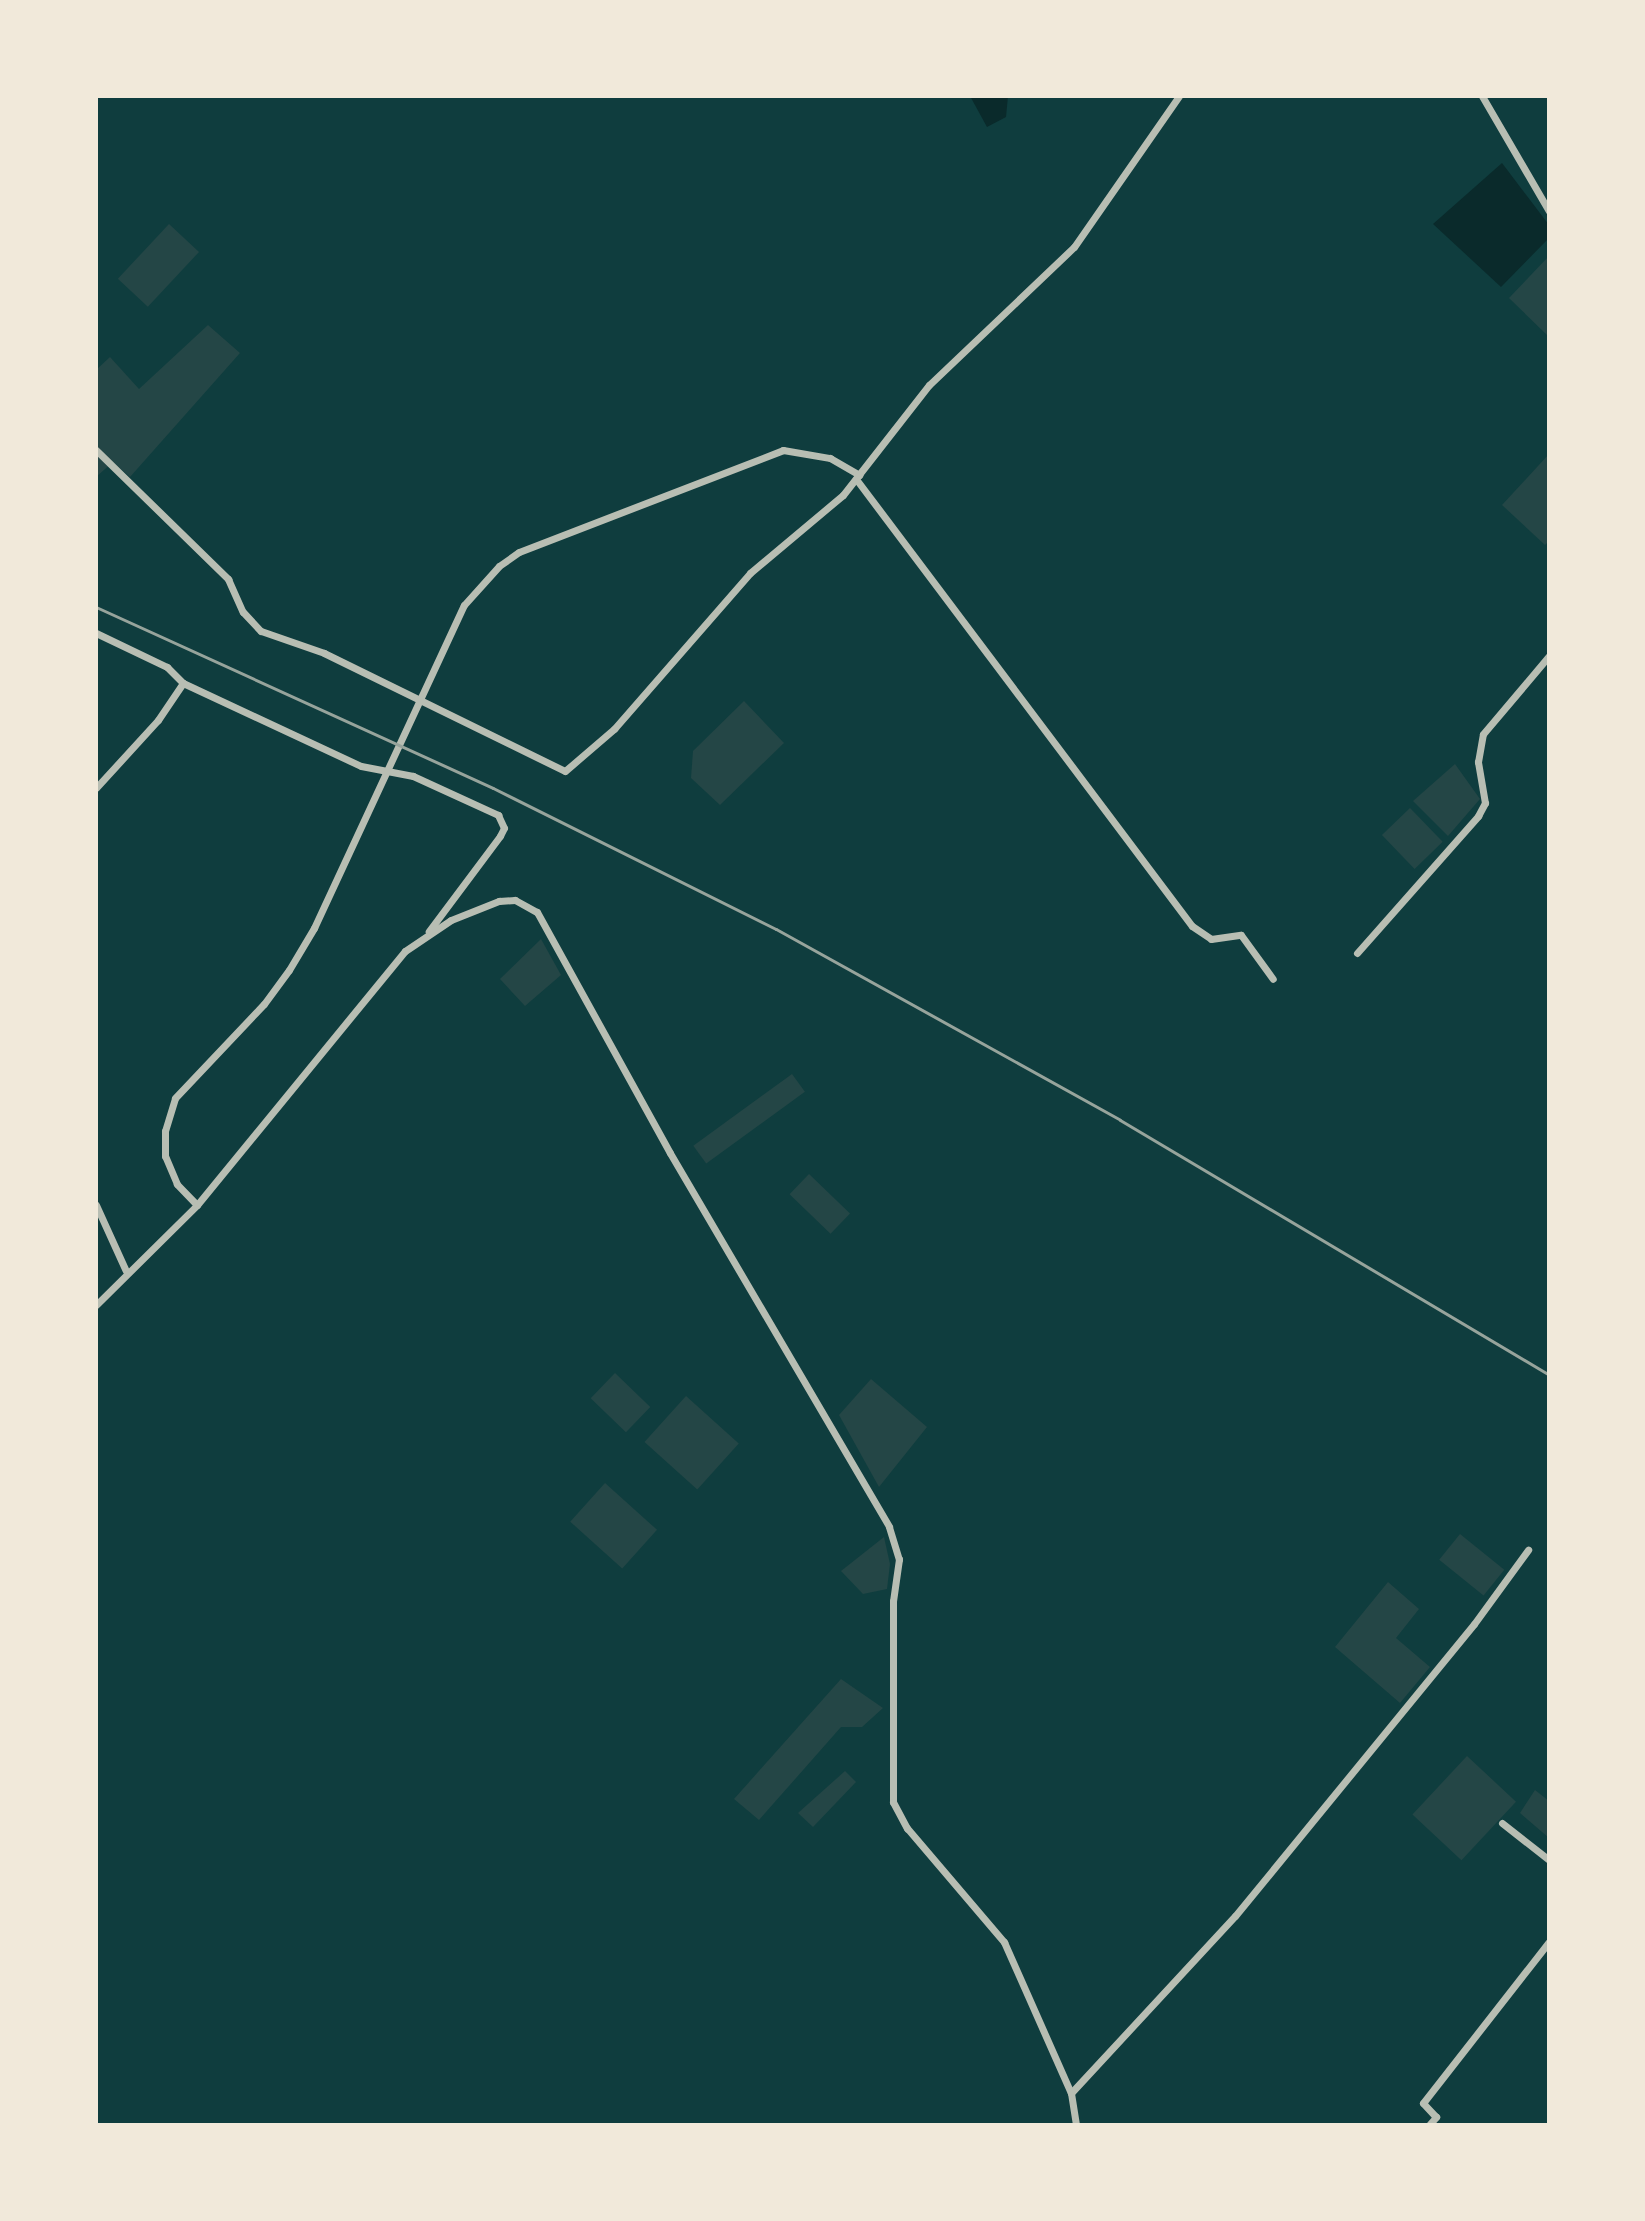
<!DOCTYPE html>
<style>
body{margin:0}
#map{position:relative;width:1645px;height:2221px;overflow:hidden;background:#0f3d3e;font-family:"DM Sans",sans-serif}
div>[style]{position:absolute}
.green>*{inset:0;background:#244646;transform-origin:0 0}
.water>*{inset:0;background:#0a2a2b}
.minor>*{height:7px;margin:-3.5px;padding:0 3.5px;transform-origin:3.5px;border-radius:3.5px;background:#b8beb3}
.rail>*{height:3px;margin:-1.5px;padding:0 1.5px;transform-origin:1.5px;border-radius:1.5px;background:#97a49c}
span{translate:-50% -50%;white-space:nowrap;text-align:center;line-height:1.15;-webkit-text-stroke:8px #f1e9da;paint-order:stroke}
.frame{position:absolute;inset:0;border:98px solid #f1e9da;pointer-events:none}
</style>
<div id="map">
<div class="green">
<i style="left:169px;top:224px;width:41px;height:75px;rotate:43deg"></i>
<i style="clip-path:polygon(1549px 256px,1549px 337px,1509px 298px)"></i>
<i style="clip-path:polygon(208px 325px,240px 353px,130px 477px,113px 462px,96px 477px,96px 370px,110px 357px,139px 389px)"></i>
<i style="clip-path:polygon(1549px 454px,1549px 541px,1545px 545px,1502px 505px)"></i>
<i style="clip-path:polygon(744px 701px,784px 743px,720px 805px,691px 778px,693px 751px)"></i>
<i style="clip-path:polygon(1455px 764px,1480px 799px,1448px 836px,1413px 801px)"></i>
<i style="left:1410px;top:808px;width:47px;height:39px;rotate:46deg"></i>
<i style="clip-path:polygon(541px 939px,561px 975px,525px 1006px,500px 979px)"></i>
<i style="left:792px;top:1074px;width:22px;height:122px;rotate:54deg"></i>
<i style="left:809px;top:1174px;width:57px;height:28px;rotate:44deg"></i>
<i style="left:615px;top:1373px;width:49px;height:35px;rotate:44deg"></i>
<i style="clip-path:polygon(871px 1379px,927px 1427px,879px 1487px,839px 1415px)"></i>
<i style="left:686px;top:1396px;width:71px;height:62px;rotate:42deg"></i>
<i style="left:605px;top:1483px;width:70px;height:52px;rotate:42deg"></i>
<i style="left:1460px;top:1534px;width:57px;height:33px;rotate:39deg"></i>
<i style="clip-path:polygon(884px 1537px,890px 1564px,887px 1589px,863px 1594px,841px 1571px)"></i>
<i style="clip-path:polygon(1388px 1582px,1419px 1609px,1396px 1638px,1430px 1667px,1400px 1703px,1335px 1647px)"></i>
<i style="clip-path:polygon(841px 1679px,883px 1708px,862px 1727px,841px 1727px,759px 1820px,734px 1799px)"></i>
<i style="left:1467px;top:1756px;width:67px;height:80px;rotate:43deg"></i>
<i style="clip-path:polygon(845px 1771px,856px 1782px,813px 1827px,798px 1813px)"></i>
<i style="clip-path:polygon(1535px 1790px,1549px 1801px,1549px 1838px,1520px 1813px)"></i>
</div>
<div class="water">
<i style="clip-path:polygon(970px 96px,1008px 96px,1006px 117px,987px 127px)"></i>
<i style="clip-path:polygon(1502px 163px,1549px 225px,1549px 238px,1501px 287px,1433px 224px)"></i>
</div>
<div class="minor">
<i style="left:1482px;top:96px;width:133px;rotate:59.8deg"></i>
<i style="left:96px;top:450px;width:185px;rotate:44.3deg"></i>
<i style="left:228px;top:579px;width:36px;rotate:66deg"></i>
<i style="left:243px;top:612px;width:26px;rotate:47deg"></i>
<i style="left:261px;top:631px;width:67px;rotate:19.2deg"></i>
<i style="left:324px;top:653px;width:268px;rotate:26.1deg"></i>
<i style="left:565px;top:771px;width:65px;rotate:-40.6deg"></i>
<i style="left:614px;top:729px;width:207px;rotate:-48.9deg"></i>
<i style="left:750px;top:573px;width:121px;rotate:-40deg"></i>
<i style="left:843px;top:495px;width:140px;rotate:-52deg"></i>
<i style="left:929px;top:385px;width:200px;rotate:-43.6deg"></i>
<i style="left:1074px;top:247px;width:184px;rotate:-55.2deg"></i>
<i style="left:856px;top:479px;width:559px;rotate:53.07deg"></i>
<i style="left:1192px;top:926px;width:23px;rotate:34deg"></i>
<i style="left:1211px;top:939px;width:30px;rotate:-8deg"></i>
<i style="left:1241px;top:935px;width:54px;rotate:54deg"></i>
<i style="left:96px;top:633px;width:79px;rotate:25.6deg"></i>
<i style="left:167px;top:667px;width:23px;rotate:45deg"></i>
<i style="left:183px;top:683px;width:45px;rotate:124deg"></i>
<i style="left:158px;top:720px;width:92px;rotate:132.4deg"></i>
<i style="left:183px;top:683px;width:196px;rotate:25deg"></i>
<i style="left:361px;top:766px;width:53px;rotate:10.9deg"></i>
<i style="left:413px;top:776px;width:94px;rotate:24.6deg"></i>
<i style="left:498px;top:815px;width:14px;rotate:65deg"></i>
<i style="left:504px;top:828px;width:9px;rotate:117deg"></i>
<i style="left:500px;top:836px;width:119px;rotate:126.8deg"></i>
<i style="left:1357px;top:953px;width:183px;rotate:-48.5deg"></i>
<i style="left:1478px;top:816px;width:15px;rotate:-62deg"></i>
<i style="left:1485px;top:803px;width:42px;rotate:-99.7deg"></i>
<i style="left:1478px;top:762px;width:28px;rotate:-80deg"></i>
<i style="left:1483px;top:734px;width:102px;rotate:-49.8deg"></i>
<i style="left:96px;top:1205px;width:72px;rotate:65.6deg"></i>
<i style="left:197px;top:1205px;width:29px;rotate:-134deg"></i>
<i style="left:177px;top:1184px;width:30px;rotate:-113deg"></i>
<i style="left:165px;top:1156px;width:25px;rotate:-90deg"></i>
<i style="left:165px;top:1131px;width:34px;rotate:-73deg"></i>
<i style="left:175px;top:1098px;width:129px;rotate:-46.6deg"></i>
<i style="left:264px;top:1004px;width:42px;rotate:-53.7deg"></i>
<i style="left:289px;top:970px;width:49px;rotate:-59.2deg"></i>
<i style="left:314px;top:928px;width:356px;rotate:-65.1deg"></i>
<i style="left:464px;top:605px;width:52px;rotate:-48.1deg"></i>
<i style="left:499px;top:566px;width:24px;rotate:-35deg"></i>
<i style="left:519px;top:552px;width:283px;rotate:-21.1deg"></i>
<i style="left:783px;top:450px;width:48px;rotate:9.7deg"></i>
<i style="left:830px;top:458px;width:34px;rotate:30deg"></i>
<i style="left:96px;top:1305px;width:142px;rotate:-44.7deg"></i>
<i style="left:197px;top:1205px;width:328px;rotate:-50.7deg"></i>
<i style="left:405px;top:951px;width:55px;rotate:-34deg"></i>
<i style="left:451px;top:920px;width:52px;rotate:-21.6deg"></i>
<i style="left:499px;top:901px;width:16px;rotate:-4deg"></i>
<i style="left:515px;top:900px;width:25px;rotate:29deg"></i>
<i style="left:537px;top:912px;width:275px;rotate:61.1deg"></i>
<i style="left:670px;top:1153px;width:433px;rotate:59.6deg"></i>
<i style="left:889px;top:1527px;width:34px;rotate:73deg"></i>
<i style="left:899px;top:1559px;width:42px;rotate:98.1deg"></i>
<i style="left:893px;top:1601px;width:201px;rotate:90deg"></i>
<i style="left:893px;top:1802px;width:30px;rotate:62deg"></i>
<i style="left:907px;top:1828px;width:150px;rotate:49.6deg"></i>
<i style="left:1004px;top:1942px;width:165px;rotate:66.1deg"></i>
<i style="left:1071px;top:2093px;width:32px;rotate:81deg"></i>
<i style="left:1502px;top:1823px;width:60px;rotate:38.2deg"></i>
<i style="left:1071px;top:2093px;width:241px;rotate:-47.2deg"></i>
<i style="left:1235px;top:1916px;width:377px;rotate:-50.7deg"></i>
<i style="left:1474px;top:1624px;width:92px;rotate:-53.9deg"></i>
<i style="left:1429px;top:2125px;width:11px;rotate:-49deg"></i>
<i style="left:1436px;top:2117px;width:19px;rotate:-133deg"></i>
<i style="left:1423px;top:2103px;width:204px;rotate:-52deg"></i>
</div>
<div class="rail">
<i style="left:96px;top:607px;width:436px;rotate:24.5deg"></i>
<i style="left:493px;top:788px;width:316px;rotate:26.5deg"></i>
<i style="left:776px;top:929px;width:393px;rotate:29deg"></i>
<i style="left:1120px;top:1120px;width:499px;rotate:30.7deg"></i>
</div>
<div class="frame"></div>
</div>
